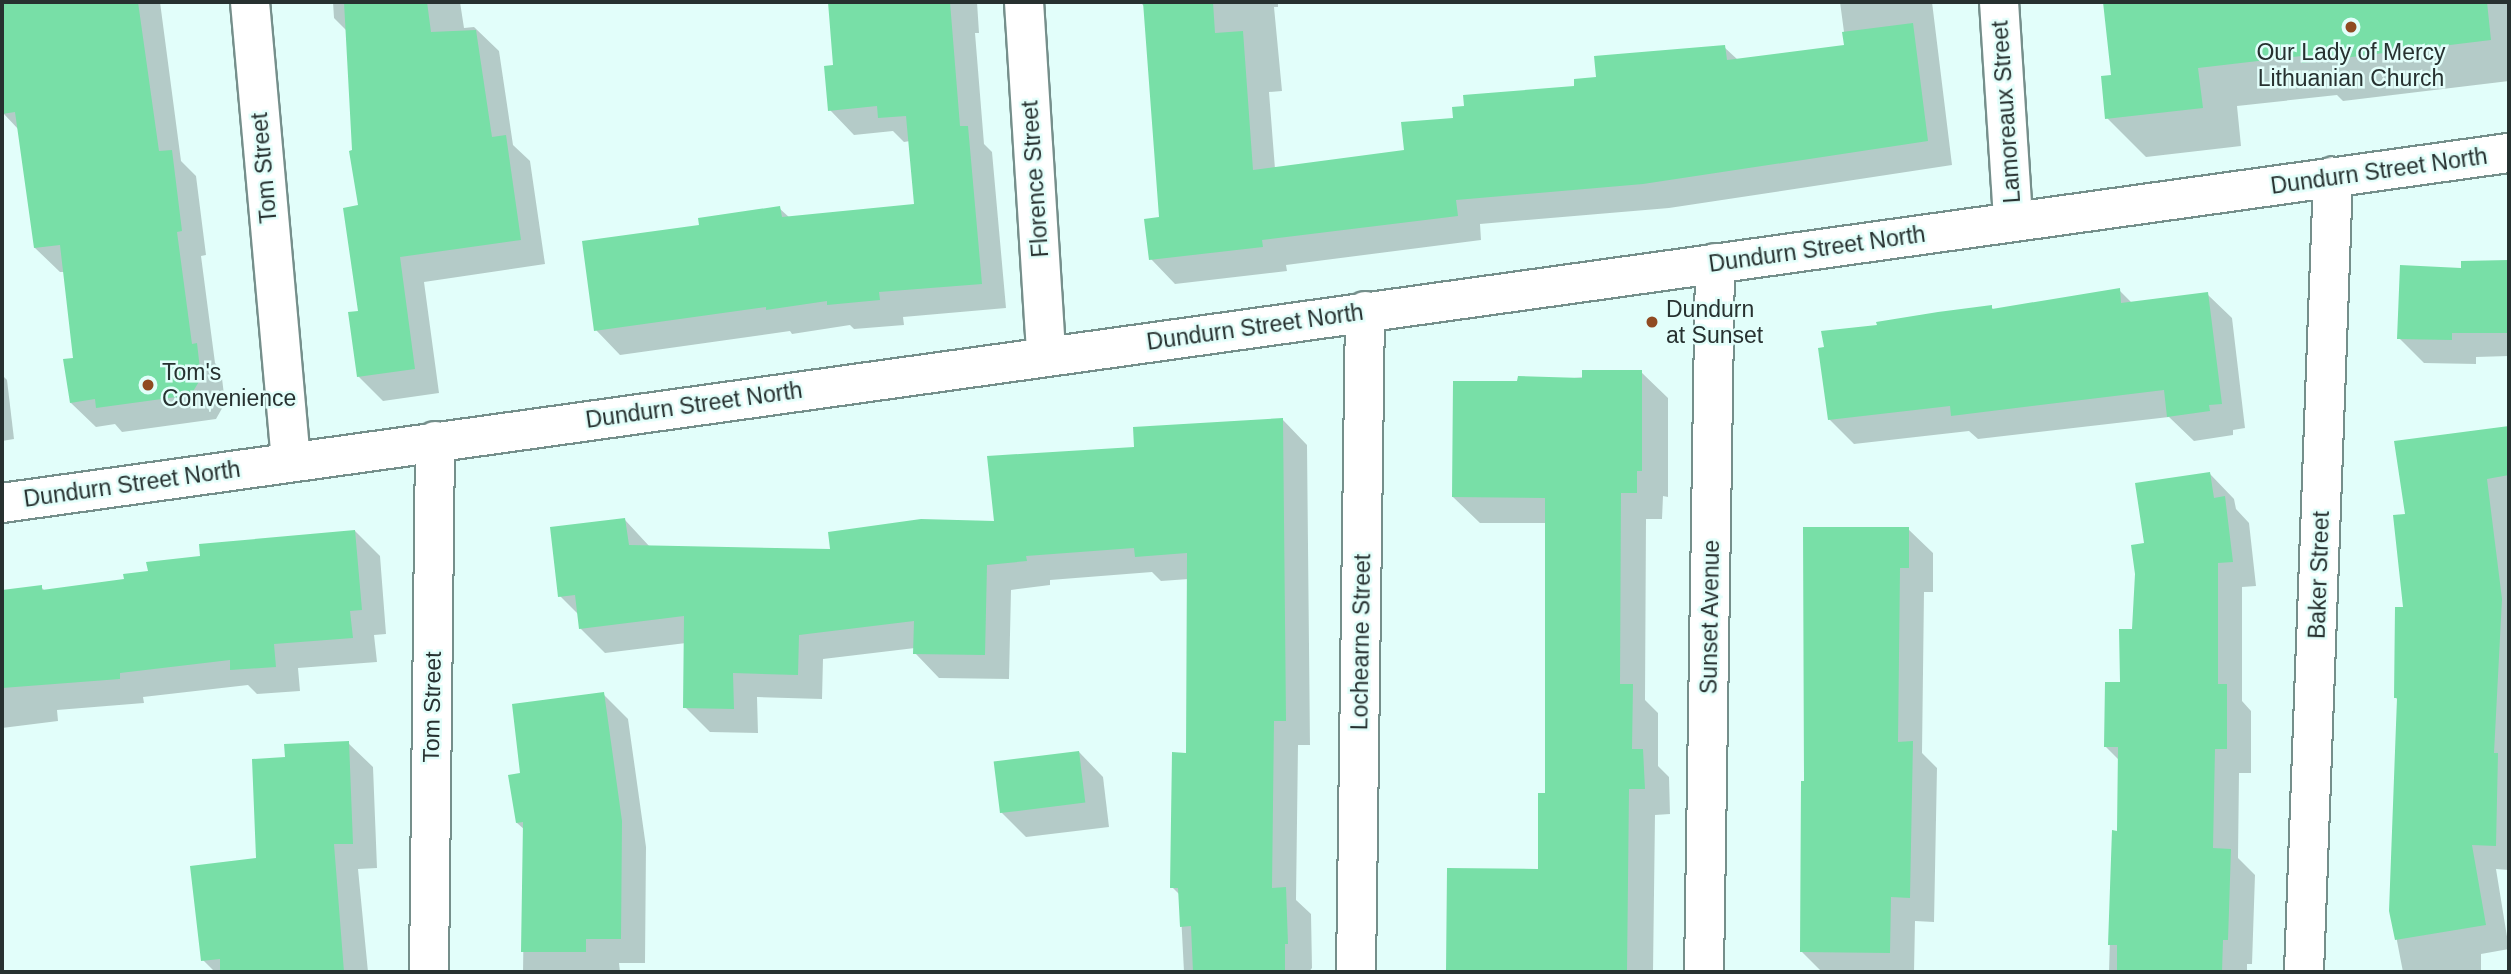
<!DOCTYPE html>
<style>
body{margin:0}
#map{position:relative;width:2511px;height:974px;overflow:hidden;background:#e2fefa;font-family:Helvetica,sans-serif}
div>[style]{position:absolute}
.shadow>*{inset:0;background:#0003}
.building>*{inset:0;background:#78dfa7;transform-origin:0 0}
.roads{filter:drop-shadow(2px 0 #758f8b) drop-shadow(-2px 0 #758f8b) drop-shadow(0 2px #758f8b) drop-shadow(0 -2px #758f8b)}
.minor>*{height:38px;margin:-19px;padding:0 19px;transform-origin:19px;border-radius:19px;background:#fff}
.major>*{height:38px;margin:-19px;padding:0 19px;transform-origin:19px;border-radius:19px;background:#fff}
.dots>*{width:19px;height:19px;translate:-50% -50%;box-sizing:border-box;border:4px solid #e2fefa;border-radius:50%}
span{translate:-50% -50%;white-space:nowrap;text-align:center;line-height:1.15;-webkit-text-stroke:5px #e2fefa;paint-order:stroke}
.poi-label{font-size:23px;color:#273130}
.left{translate:0 -50%;text-align:left}
.street-label{font-size:23px;color:#273130}
.frame{position:absolute;inset:0;border:4px solid #273130;pointer-events:none}
</style>
<div id="map">
<div class="shadow">
<i style="clip-path:polygon(2px 2px,160px 2px,181px 161px,196px 176px,206px 255px,201px 256px,215px 363px,221px 370px,225px 403px,216px 419px,122px 432px,115px 424px,96px 427px,71px 403px,74px 359px,65px 272px,60px 272px,35px 248px,19px 130px,3px 113px)"></i>
<i style="clip-path:polygon(333px 2px,460px 2px,464px 28px,474px 27px,499px 51px,513px 145px,530px 161px,545px 264px,424px 282px,439px 393px,383px 401px,358px 376px,361px 207px,347px 31px,334px 18px)"></i>
<i style="clip-path:polygon(830px 2px,977px 2px,979px 33px,975px 33px,984px 144px,992px 152px,1006px 308px,903px 317px,904px 325px,854px 329px,850px 325px,792px 334px,790px 331px,620px 355px,596px 330px,701px 226px,779px 208px,790px 218px,916px 205px,910px 141px,904px 142px,893px 131px,854px 135px,830px 110px,835px 66px)"></i>
<i style="clip-path:polygon(1140px 2px,1278px 2px,1278px 7px,1274px 7px,1282px 91px,1269px 92px,1275px 169px,1405px 152px,1455px 120px,1724px 47px,1738px 60px,1846px 47px,1840px 2px,1932px 2px,1952px 165px,1669px 208px,1480px 224px,1481px 240px,1286px 265px,1287px 271px,1175px 284px,1151px 259px,1161px 219px,1145px 7px)"></i>
<i style="clip-path:polygon(2104px 2px,2509px 2px,2509px 81px,2343px 101px,2337px 95px,2237px 106px,2241px 146px,2146px 157px,2107px 118px,2112px 76px)"></i>
<i style="clip-path:polygon(2509px 261px,2509px 356px,2476px 357px,2476px 364px,2424px 363px,2399px 338px,2463px 270px,2463px 263px)"></i>
<i style="clip-path:polygon(2119px 290px,2132px 303px,2207px 294px,2232px 318px,2245px 428px,2233px 430px,2233px 435px,2194px 441px,2169px 417px,1978px 439px,1969px 431px,1854px 444px,1829px 419px,1879px 326px,1991px 307px,1995px 311px)"></i>
<i style="clip-path:polygon(1641px 372px,1668px 398px,1668px 497px,1663px 496px,1662px 519px,1646px 519px,1645px 700px,1658px 713px,1658px 766px,1669px 777px,1670px 814px,1655px 815px,1653px 972px,1448px 972px,1449px 870px,1540px 871px,1546px 794px,1547px 523px,1480px 523px,1453px 497px,1519px 383px)"></i>
<i style="clip-path:polygon(2px 375px,7px 380px,14px 439px,2px 441px)"></i>
<i style="clip-path:polygon(1283px 420px,1307px 445px,1310px 745px,1298px 745px,1296px 900px,1311px 914px,1312px 968px,1309px 972px,1184px 972px,1180px 895px,1172px 887px,1188px 754px,1189px 579px,1161px 581px,1152px 572px,1050px 580px,1050px 585px,1011px 590px,1009px 679px,939px 678px,915px 653px,915px 648px,823px 659px,822px 699px,757px 697px,758px 733px,710px 732px,685px 707px,686px 643px,605px 653px,580px 628px,579px 615px,560px 596px,625px 520px,650px 547px,832px 550px,996px 523px,1136px 448px)"></i>
<i style="clip-path:polygon(2502px 428px,2509px 436px,2509px 870px,2496px 869px,2509px 949px,2481px 954px,2481px 972px,2403px 972px,2391px 910px,2398px 700px,2395px 697px,2405px 609px,2407px 515px)"></i>
<i style="clip-path:polygon(2210px 474px,2234px 499px,2236px 509px,2249px 523px,2256px 586px,2242px 587px,2242px 701px,2251px 711px,2251px 773px,2239px 773px,2238px 858px,2255px 875px,2252px 964px,2247px 964px,2247px 972px,2109px 972px,2113px 832px,2119px 832px,2119px 760px,2105px 746px,2134px 631px,2146px 545px)"></i>
<i style="clip-path:polygon(1908px 529px,1933px 553px,1933px 592px,1924px 592px,1922px 753px,1937px 768px,1934px 922px,1915px 921px,1914px 972px,1822px 972px,1801px 951px,1806px 783px)"></i>
<i style="clip-path:polygon(355px 531px,380px 556px,386px 634px,374px 635px,377px 662px,298px 668px,300px 691px,257px 694px,248px 685px,143px 697px,144px 703px,57px 710px,58px 721px,2px 728px,2px 591px,41px 587px,46px 592px,126px 580px,202px 558px)"></i>
<i style="clip-path:polygon(603px 694px,628px 719px,646px 847px,645px 963px,619px 963px,620px 972px,523px 972px,525px 830px,517px 823px,522px 774px)"></i>
<i style="clip-path:polygon(348px 743px,373px 767px,377px 868px,358px 869px,368px 972px,215px 972px,203px 960px,258px 860px,286px 759px)"></i>
<i style="clip-path:polygon(1079px 752px,1103px 777px,1109px 827px,1026px 837px,1001px 812px)"></i>
</div>
<div class="building">
<i style="clip-path:polygon(2px 2px,138px 2px,159px 151px,172px 150px,182px 231px,177px 232px,192px 344px,197px 343px,201px 378px,191px 395px,96px 408px,95px 399px,70px 403px,63px 359px,73px 358px,60px 245px,34px 248px,15px 112px,2px 114px)"></i>
<i style="clip-path:polygon(344px 2px,427px 2px,431px 32px,476px 30px,492px 137px,506px 135px,521px 240px,400px 257px,415px 369px,357px 377px,348px 312px,358px 311px,343px 208px,358px 205px,349px 151px,352px 150px)"></i>
<i style="clip-path:polygon(828px 2px,950px 2px,960px 126px,968px 126px,982px 284px,879px 292px,880px 300px,827px 305px,827px 301px,766px 310px,766px 307px,594px 331px,582px 241px,699px 225px,698px 218px,780px 206px,782px 217px,914px 204px,906px 116px,878px 118px,877px 106px,828px 111px,824px 66px,833px 65px)"></i>
<i style="clip-path:polygon(1143px 2px,1213px 2px,1215px 33px,1243px 31px,1253px 170px,1404px 150px,1401px 122px,1453px 118px,1452px 107px,1464px 106px,1463px 95px,1574px 86px,1574px 79px,1596px 77px,1594px 56px,1725px 45px,1727px 60px,1844px 45px,1842px 32px,1913px 23px,1928px 141px,1643px 184px,1456px 200px,1458px 216px,1262px 240px,1263px 247px,1149px 260px,1144px 219px,1159px 217px)"></i>
<i style="clip-path:polygon(2103px 2px,2487px 2px,2491px 40px,2302px 63px,2302px 56px,2198px 68px,2203px 108px,2105px 119px,2101px 76px,2111px 75px)"></i>
<i style="clip-path:polygon(2509px 260px,2509px 333px,2452px 333px,2452px 340px,2397px 339px,2400px 265px,2461px 268px,2461px 261px)"></i>
<i style="clip-path:polygon(2120px 288px,2121px 303px,2208px 292px,2222px 404px,2209px 405px,2210px 411px,2167px 417px,2164px 390px,1951px 416px,1950px 406px,1828px 420px,1818px 348px,1824px 347px,1821px 331px,1877px 325px,1876px 322px,1938px 312px,1992px 305px,1992px 309px)"></i>
<i style="clip-path:polygon(1582px 370px,1642px 370px,1642px 471px,1637px 471px,1637px 493px,1621px 493px,1620px 684px,1633px 684px,1632px 749px,1643px 749px,1645px 789px,1629px 789px,1627px 972px,1446px 972px,1447px 868px,1538px 869px,1538px 793px,1545px 793px,1545px 498px,1452px 497px,1453px 381px,1517px 381px,1518px 376px,1582px 378px)"></i>
<i style="clip-path:polygon(1283px 418px,1286px 721px,1274px 721px,1272px 888px,1286px 887px,1288px 944px,1285px 944px,1285px 972px,1193px 972px,1191px 926px,1180px 927px,1178px 888px,1170px 888px,1172px 752px,1186px 753px,1187px 553px,1135px 557px,1134px 548px,1026px 556px,1027px 561px,987px 565px,985px 655px,913px 654px,914px 621px,799px 635px,798px 675px,733px 673px,734px 709px,683px 708px,684px 616px,579px 629px,575px 595px,558px 597px,550px 527px,625px 518px,629px 545px,830px 549px,828px 532px,921px 519px,994px 521px,987px 456px,1134px 447px,1133px 427px)"></i>
<i style="clip-path:polygon(2509px 426px,2509px 475px,2487px 479px,2502px 599px,2494px 753px,2498px 753px,2496px 846px,2472px 845px,2486px 925px,2395px 940px,2389px 911px,2397px 698px,2394px 698px,2395px 607px,2403px 607px,2393px 515px,2405px 514px,2394px 441px)"></i>
<i style="clip-path:polygon(2210px 472px,2214px 498px,2225px 496px,2233px 562px,2218px 563px,2218px 684px,2227px 684px,2227px 749px,2215px 749px,2213px 848px,2231px 849px,2228px 940px,2223px 940px,2222px 972px,2117px 972px,2117px 945px,2108px 945px,2112px 830px,2117px 831px,2118px 747px,2104px 747px,2105px 682px,2120px 682px,2119px 629px,2132px 629px,2135px 574px,2131px 545px,2144px 543px,2135px 483px)"></i>
<i style="clip-path:polygon(1803px 527px,1909px 527px,1909px 568px,1900px 568px,1898px 742px,1913px 741px,1910px 898px,1891px 897px,1890px 953px,1800px 952px,1801px 781px,1804px 781px)"></i>
<i style="clip-path:polygon(355px 530px,362px 610px,350px 611px,353px 638px,274px 644px,276px 667px,230px 670px,230px 660px,120px 673px,120px 679px,2px 688px,2px 590px,42px 585px,42px 590px,124px 579px,123px 574px,148px 571px,146px 562px,200px 556px,199px 544px)"></i>
<i style="clip-path:polygon(604px 692px,622px 821px,621px 939px,586px 939px,586px 952px,521px 952px,523px 822px,516px 823px,508px 775px,520px 773px,512px 704px)"></i>
<i style="clip-path:polygon(349px 741px,353px 844px,334px 844px,344px 972px,220px 972px,220px 959px,201px 961px,190px 866px,256px 858px,252px 759px,285px 757px,284px 744px)"></i>
<i style="left:1079px;top:751px;width:52px;height:86px;rotate:83deg"></i>
</div>
<div class="roads">
<div class="minor">
<i style="left:250px;top:2px;width:461px;rotate:84.9deg"></i>
<i style="left:1024px;top:2px;width:355px;rotate:86.4deg"></i>
<i style="left:1999px;top:2px;width:219px;rotate:86.3deg"></i>
<i style="left:429px;top:972px;width:531px;rotate:-89.35deg"></i>
<i style="left:1356px;top:972px;width:661px;rotate:-89.22deg"></i>
<i style="left:1704px;top:972px;width:709px;rotate:-89.11deg"></i>
<i style="left:2304px;top:972px;width:796px;rotate:-87.91deg"></i>
</div>
<div class="major">
<i style="left:2px;top:503px;width:2531px;rotate:-7.95deg"></i>
</div>
</div>
<div class="dots">
<i style="left:2351px;top:27px;background:#904b22"></i>
<i style="left:1652px;top:322px;background:#904b22"></i>
<i style="left:148px;top:385px;background:#904b22"></i>
</div>
<div class="poi-label">
<span style="left:2351px;top:65px">Our Lady of Mercy<br>Lithuanian Church</span>
<span class="left" style="left:1666px;top:322px">Dundurn<br>at Sunset</span>
<span class="left" style="left:162px;top:385px">Tom's<br>Convenience</span>
</div>
<div class="street-label">
<span style="left:2006px;top:112px;rotate:-94deg">Lamoreaux Street</span>
<span style="left:264px;top:168px;rotate:-95deg">Tom Street</span>
<span style="left:2379px;top:171px;rotate:-8deg">Dundurn Street North</span>
<span style="left:1035px;top:179px;rotate:-94deg">Florence Street</span>
<span style="left:1817px;top:249px;rotate:-8deg">Dundurn Street North</span>
<span style="left:1255px;top:327px;rotate:-8deg">Dundurn Street North</span>
<span style="left:694px;top:405px;rotate:-8deg">Dundurn Street North</span>
<span style="left:132px;top:484px;rotate:-8deg">Dundurn Street North</span>
<span style="left:2319px;top:575px;rotate:-88deg">Baker Street</span>
<span style="left:1710px;top:617px;rotate:-89deg">Sunset Avenue</span>
<span style="left:1361px;top:642px;rotate:-89deg">Lochearne Street</span>
<span style="left:432px;top:707px;rotate:-89deg">Tom Street</span>
</div>
<div class="frame"></div>
</div>
